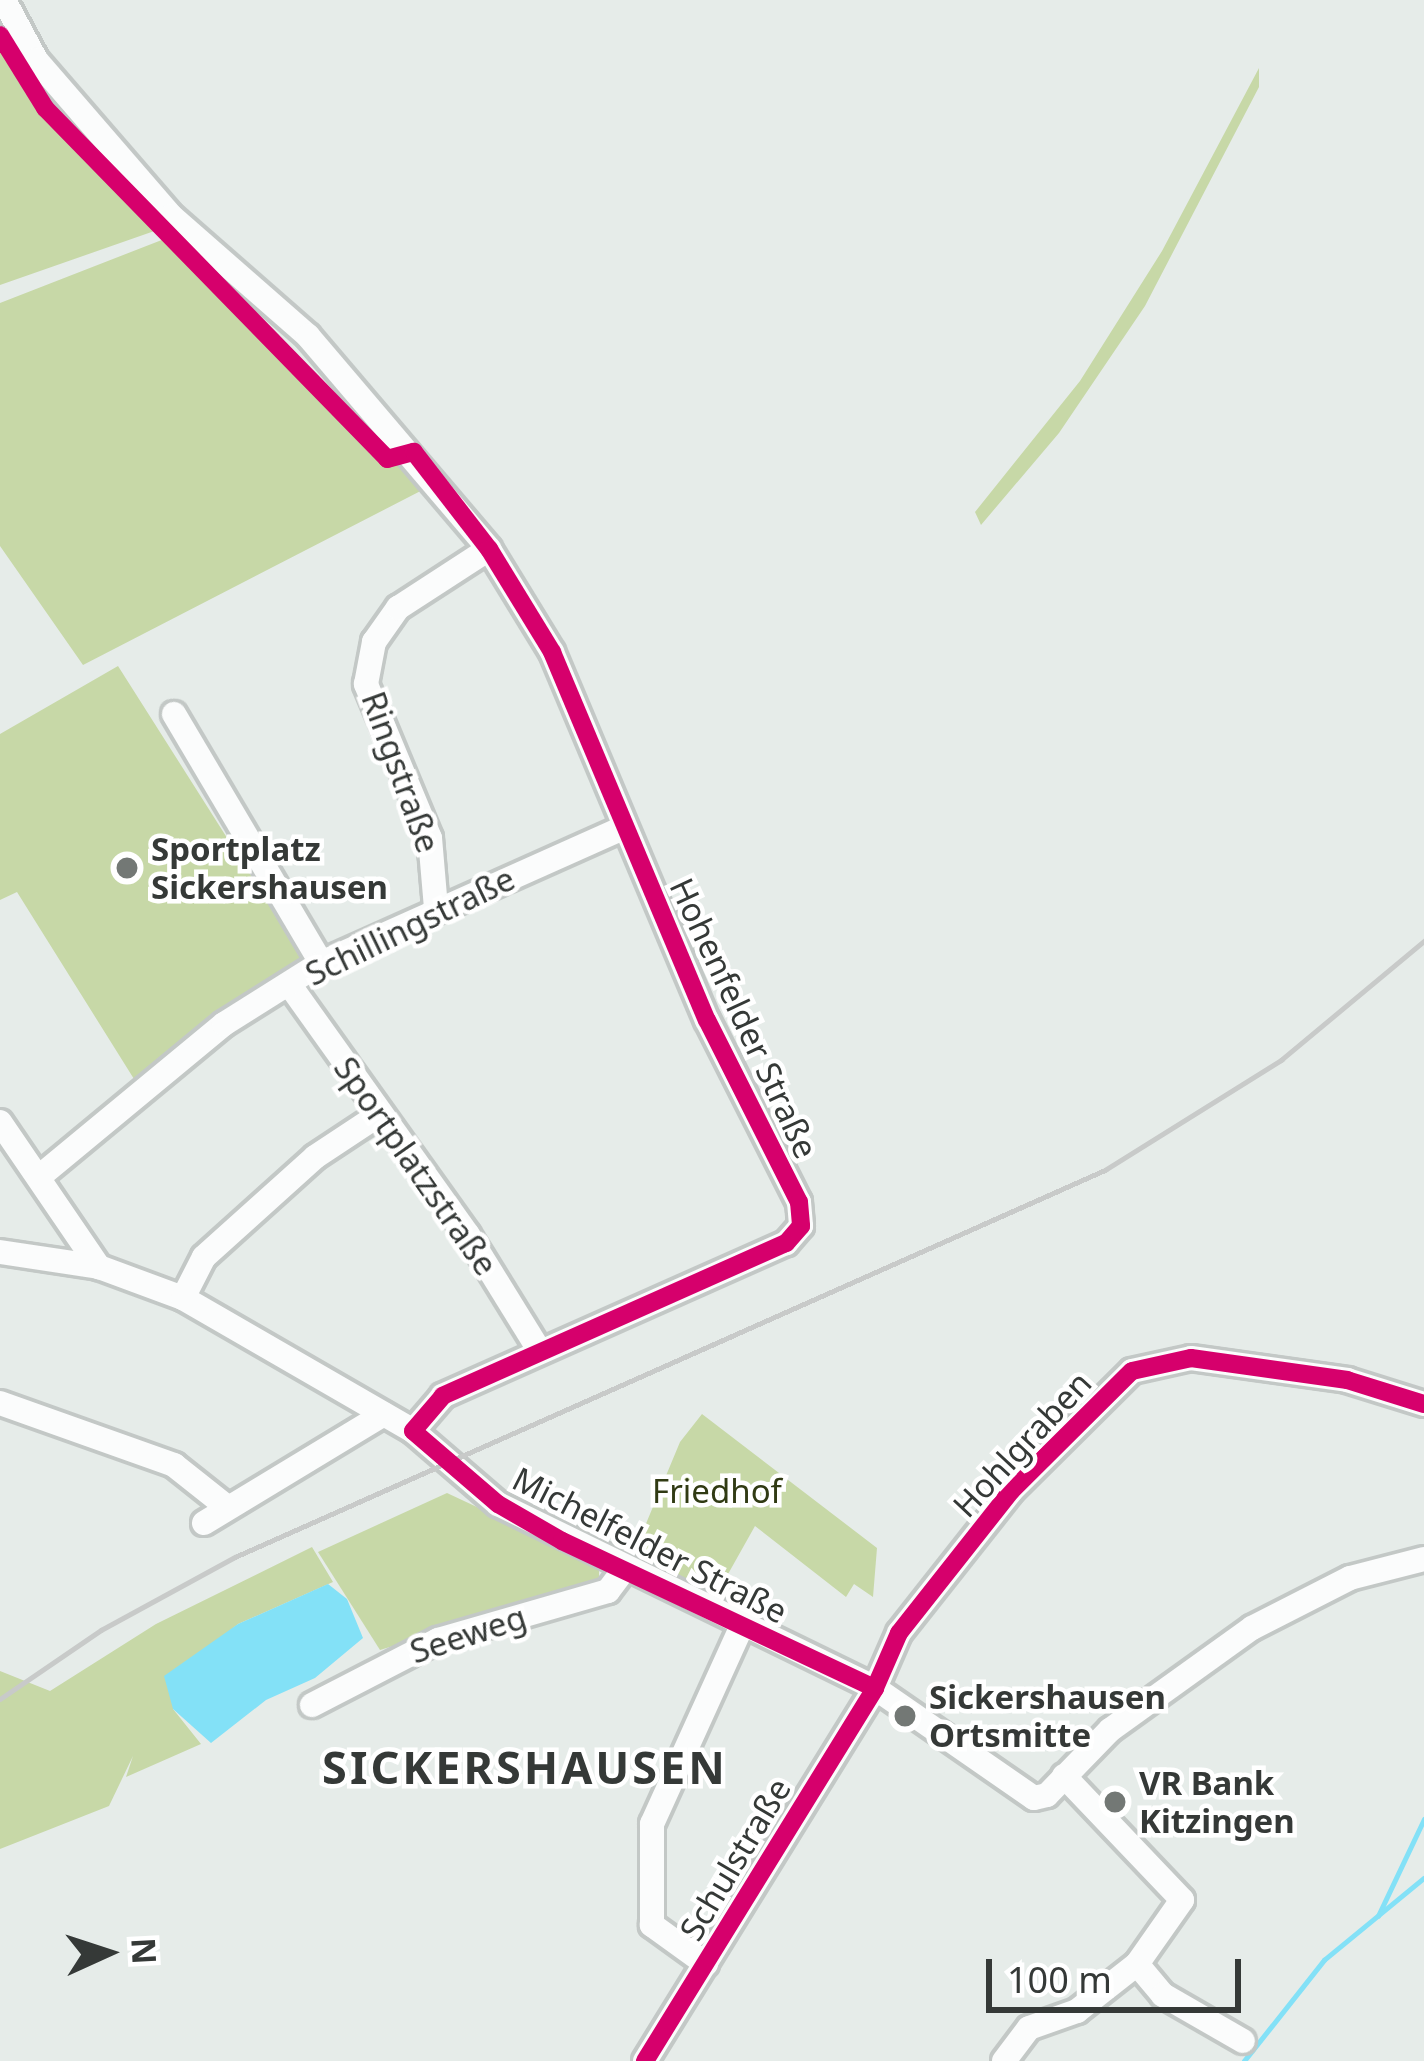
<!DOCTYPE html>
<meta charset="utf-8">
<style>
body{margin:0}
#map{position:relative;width:1424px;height:2061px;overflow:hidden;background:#e6ece9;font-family:"Noto Sans",sans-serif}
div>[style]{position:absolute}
.green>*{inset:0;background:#c7d8a7}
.water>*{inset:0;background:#83e1f7}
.stream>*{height:4.5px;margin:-2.25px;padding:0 2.25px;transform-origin:2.25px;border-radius:2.25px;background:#83e1f7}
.roads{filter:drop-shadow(3px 0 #c3c8c6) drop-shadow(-3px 0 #c3c8c6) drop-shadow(0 3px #c3c8c6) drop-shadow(0 -3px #c3c8c6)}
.minor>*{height:24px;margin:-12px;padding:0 12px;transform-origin:12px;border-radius:12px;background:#fbfcfc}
.rail>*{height:4.5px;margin:-2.25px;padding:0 2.25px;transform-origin:2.25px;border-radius:2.25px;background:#c8cac9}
.cycleway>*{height:18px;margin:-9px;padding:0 9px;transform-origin:9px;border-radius:9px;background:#d6006c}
.dots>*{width:33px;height:33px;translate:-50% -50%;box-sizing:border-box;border:6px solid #fff;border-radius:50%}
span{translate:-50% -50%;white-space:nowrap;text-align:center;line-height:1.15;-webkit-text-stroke:9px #fff;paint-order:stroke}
.street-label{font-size:33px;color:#353937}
.poi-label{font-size:33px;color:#353937;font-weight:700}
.left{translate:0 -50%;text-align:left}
.park-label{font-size:33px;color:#303a13}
.district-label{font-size:45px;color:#353937;font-weight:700;letter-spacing:3px}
.north{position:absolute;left:48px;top:1893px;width:120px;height:120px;-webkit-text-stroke:9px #fff;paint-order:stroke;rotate:87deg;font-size:33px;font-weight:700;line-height:48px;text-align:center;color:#353937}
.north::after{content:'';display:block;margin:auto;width:42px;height:54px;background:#353937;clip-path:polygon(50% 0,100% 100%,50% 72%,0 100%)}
.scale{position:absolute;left:986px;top:1959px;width:255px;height:54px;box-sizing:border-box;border:6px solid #353937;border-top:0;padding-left:15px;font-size:36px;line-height:42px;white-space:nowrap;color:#353937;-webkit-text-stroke:9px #fff;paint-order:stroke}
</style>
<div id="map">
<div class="green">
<i style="clip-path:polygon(0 35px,45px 108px,163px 228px,0 285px)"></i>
<i style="clip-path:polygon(1259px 68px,1259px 87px,1145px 306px,1059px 433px,981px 525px,975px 512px,1080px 381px,1162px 251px)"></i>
<i style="clip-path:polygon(172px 236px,387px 459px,414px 452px,438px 482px,83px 665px,0 546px,0 303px)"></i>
<i style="clip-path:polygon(118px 666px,304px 959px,134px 1079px,17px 892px,0 900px,0 734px)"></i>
<i style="clip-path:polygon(702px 1414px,877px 1548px,873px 1597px,854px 1584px,846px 1597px,755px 1526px,723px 1583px,699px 1603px,630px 1562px,680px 1442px)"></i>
<i style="clip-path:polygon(447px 1493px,599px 1564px,599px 1583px,380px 1650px,318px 1552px)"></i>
<i style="clip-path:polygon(312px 1547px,333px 1582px,238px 1624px,211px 1646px,173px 1709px,201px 1744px,126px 1777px,133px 1756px,109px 1806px,0 1849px,0 1671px,50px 1691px,156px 1624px)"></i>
</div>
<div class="water">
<i style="clip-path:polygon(328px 1584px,347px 1599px,363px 1638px,315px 1678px,266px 1700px,211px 1743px,173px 1709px,164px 1676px,238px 1624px)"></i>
</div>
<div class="stream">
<i style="left:1378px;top:1916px;width:107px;rotate:-64.6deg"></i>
<i style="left:1244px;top:2061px;width:129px;rotate:-51.6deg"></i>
<i style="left:1324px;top:1960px;width:129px;rotate:-39.4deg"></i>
</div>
<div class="roads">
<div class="minor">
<i style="left:4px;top:0;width:68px;rotate:61.9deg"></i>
<i style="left:36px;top:60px;width:206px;rotate:49.1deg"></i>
<i style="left:171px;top:216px;width:182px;rotate:41.2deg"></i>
<i style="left:308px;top:336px;width:280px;rotate:49.6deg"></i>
<i style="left:489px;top:549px;width:121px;rotate:58.5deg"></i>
<i style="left:552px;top:652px;width:399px;rotate:67.2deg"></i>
<i style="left:707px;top:1020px;width:204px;rotate:63.2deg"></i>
<i style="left:799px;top:1202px;width:24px;rotate:85deg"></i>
<i style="left:801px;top:1226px;width:23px;rotate:131deg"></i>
<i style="left:786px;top:1243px;width:376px;rotate:156deg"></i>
<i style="left:443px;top:1396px;width:46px;rotate:130.6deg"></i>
<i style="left:174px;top:714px;width:289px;rotate:59.4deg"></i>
<i style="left:436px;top:908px;width:70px;rotate:-94.9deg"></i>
<i style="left:430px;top:838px;width:167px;rotate:-112.6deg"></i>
<i style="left:366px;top:684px;width:43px;rotate:-79.2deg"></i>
<i style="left:374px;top:642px;width:42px;rotate:-54.8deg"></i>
<i style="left:398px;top:608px;width:108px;rotate:-33deg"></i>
<i style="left:289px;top:984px;width:308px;rotate:54.5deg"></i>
<i style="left:468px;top:1235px;width:135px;rotate:58.3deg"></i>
<i style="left:0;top:1122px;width:176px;rotate:55.7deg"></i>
<i style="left:39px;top:1177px;width:240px;rotate:-39.6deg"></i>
<i style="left:224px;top:1024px;width:115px;rotate:-32.2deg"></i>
<i style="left:321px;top:963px;width:331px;rotate:-24.1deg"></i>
<i style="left:0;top:1252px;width:100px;rotate:8.6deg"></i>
<i style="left:99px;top:1267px;width:90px;rotate:20.3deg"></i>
<i style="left:183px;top:1298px;width:266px;rotate:30deg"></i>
<i style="left:413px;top:1431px;width:112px;rotate:40.7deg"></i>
<i style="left:498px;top:1504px;width:420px;rotate:26deg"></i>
<i style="left:875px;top:1688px;width:193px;rotate:34.7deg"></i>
<i style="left:1034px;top:1798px;width:13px;rotate:-13deg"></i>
<i style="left:1047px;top:1795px;width:91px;rotate:-45.9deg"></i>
<i style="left:1110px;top:1730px;width:175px;rotate:-35.7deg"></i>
<i style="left:1252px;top:1628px;width:110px;rotate:-27deg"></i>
<i style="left:1350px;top:1578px;width:76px;rotate:-14.4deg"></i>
<i style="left:183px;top:1298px;width:46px;rotate:-62.9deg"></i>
<i style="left:204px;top:1257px;width:149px;rotate:-42deg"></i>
<i style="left:315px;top:1157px;width:78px;rotate:-33.5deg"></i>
<i style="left:0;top:1403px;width:185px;rotate:19.6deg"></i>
<i style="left:174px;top:1465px;width:68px;rotate:38.4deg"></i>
<i style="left:204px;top:1523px;width:210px;rotate:-31.2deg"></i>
<i style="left:312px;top:1705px;width:142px;rotate:-27.3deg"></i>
<i style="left:438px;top:1640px;width:177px;rotate:-16.1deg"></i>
<i style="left:608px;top:1591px;width:25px;rotate:-53deg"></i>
<i style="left:1064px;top:1776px;width:171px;rotate:46.4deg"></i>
<i style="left:1182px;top:1900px;width:78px;rotate:125.1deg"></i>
<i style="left:1137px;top:1964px;width:40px;rotate:50deg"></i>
<i style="left:1163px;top:1995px;width:92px;rotate:29.9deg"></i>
<i style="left:706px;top:1964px;width:67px;rotate:-144.2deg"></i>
<i style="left:652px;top:1925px;width:101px;rotate:-90deg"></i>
<i style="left:652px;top:1824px;width:215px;rotate:-65.6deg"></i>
<i style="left:645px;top:2061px;width:438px;rotate:-58.3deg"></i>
<i style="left:875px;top:1688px;width:60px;rotate:-66.4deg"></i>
<i style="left:899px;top:1633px;width:181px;rotate:-51.7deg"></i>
<i style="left:1011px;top:1491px;width:170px;rotate:-44.8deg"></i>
<i style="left:1132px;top:1371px;width:60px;rotate:-12.4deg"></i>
<i style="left:1191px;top:1358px;width:158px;rotate:8deg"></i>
<i style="left:1347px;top:1380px;width:81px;rotate:17.3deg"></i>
<i style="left:1004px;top:2061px;width:41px;rotate:-52.9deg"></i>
<i style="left:1029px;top:2028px;width:51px;rotate:-19.5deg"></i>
<i style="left:1077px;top:2011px;width:76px;rotate:-38.1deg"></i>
</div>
</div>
<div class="rail">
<i style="left:0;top:1699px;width:122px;rotate:-34.3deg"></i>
<i style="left:101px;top:1630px;width:153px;rotate:-28.6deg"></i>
<i style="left:235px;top:1557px;width:952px;rotate:-23.98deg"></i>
<i style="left:1105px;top:1170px;width:208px;rotate:-32deg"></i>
<i style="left:1281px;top:1060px;width:186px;rotate:-39.8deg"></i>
</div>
<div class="cycleway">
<i style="left:0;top:35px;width:86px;rotate:58.3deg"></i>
<i style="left:45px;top:108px;width:490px;rotate:45.7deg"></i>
<i style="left:387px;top:459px;width:28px;rotate:-15deg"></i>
<i style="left:414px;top:452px;width:123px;rotate:52.3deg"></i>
<i style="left:489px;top:549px;width:121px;rotate:58.5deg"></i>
<i style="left:552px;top:652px;width:399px;rotate:67.2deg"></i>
<i style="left:707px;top:1020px;width:204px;rotate:63.2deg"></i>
<i style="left:799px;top:1202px;width:24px;rotate:85deg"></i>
<i style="left:801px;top:1226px;width:23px;rotate:131deg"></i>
<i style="left:786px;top:1243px;width:376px;rotate:156deg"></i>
<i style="left:443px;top:1396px;width:46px;rotate:130.6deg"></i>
<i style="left:413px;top:1431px;width:112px;rotate:40.7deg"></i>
<i style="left:498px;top:1504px;width:74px;rotate:30deg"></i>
<i style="left:562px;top:1541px;width:346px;rotate:25.2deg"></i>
<i style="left:645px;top:2061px;width:438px;rotate:-58.3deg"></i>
<i style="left:875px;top:1688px;width:60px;rotate:-66.4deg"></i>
<i style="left:899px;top:1633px;width:181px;rotate:-51.7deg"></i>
<i style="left:1011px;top:1491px;width:170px;rotate:-44.8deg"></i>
<i style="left:1132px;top:1371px;width:60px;rotate:-12.4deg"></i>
<i style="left:1191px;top:1358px;width:158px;rotate:8deg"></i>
<i style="left:1347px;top:1380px;width:81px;rotate:17.3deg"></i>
</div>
<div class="dots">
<i style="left:127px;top:868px;background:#737875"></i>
<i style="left:905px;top:1716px;background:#737875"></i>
<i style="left:1115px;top:1802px;background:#737875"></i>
</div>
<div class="street-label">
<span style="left:401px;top:772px;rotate:70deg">Ringstraße</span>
<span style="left:410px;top:926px;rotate:-26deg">Schillingstraße</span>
<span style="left:744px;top:1018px;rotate:65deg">Hohenfelder Straße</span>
<span style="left:416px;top:1166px;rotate:55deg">Sportplatzstraße</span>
<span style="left:1022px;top:1444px;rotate:-47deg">Hohlgraben</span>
<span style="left:650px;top:1545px;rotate:27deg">Michelfelder Straße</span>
<span style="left:468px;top:1634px;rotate:-18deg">Seeweg</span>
<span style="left:735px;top:1859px;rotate:-59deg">Schulstraße</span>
</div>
<div class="poi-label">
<span class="left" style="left:151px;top:868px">Sportplatz<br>Sickershausen</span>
<span class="left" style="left:929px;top:1716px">Sickershausen<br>Ortsmitte</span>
<span class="left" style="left:1139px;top:1802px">VR Bank<br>Kitzingen</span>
</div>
<div class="park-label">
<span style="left:717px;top:1491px">Friedhof</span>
</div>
<div class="district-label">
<span style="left:525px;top:1767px">SICKERSHAUSEN</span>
</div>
<div class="north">N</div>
<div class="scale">100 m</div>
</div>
